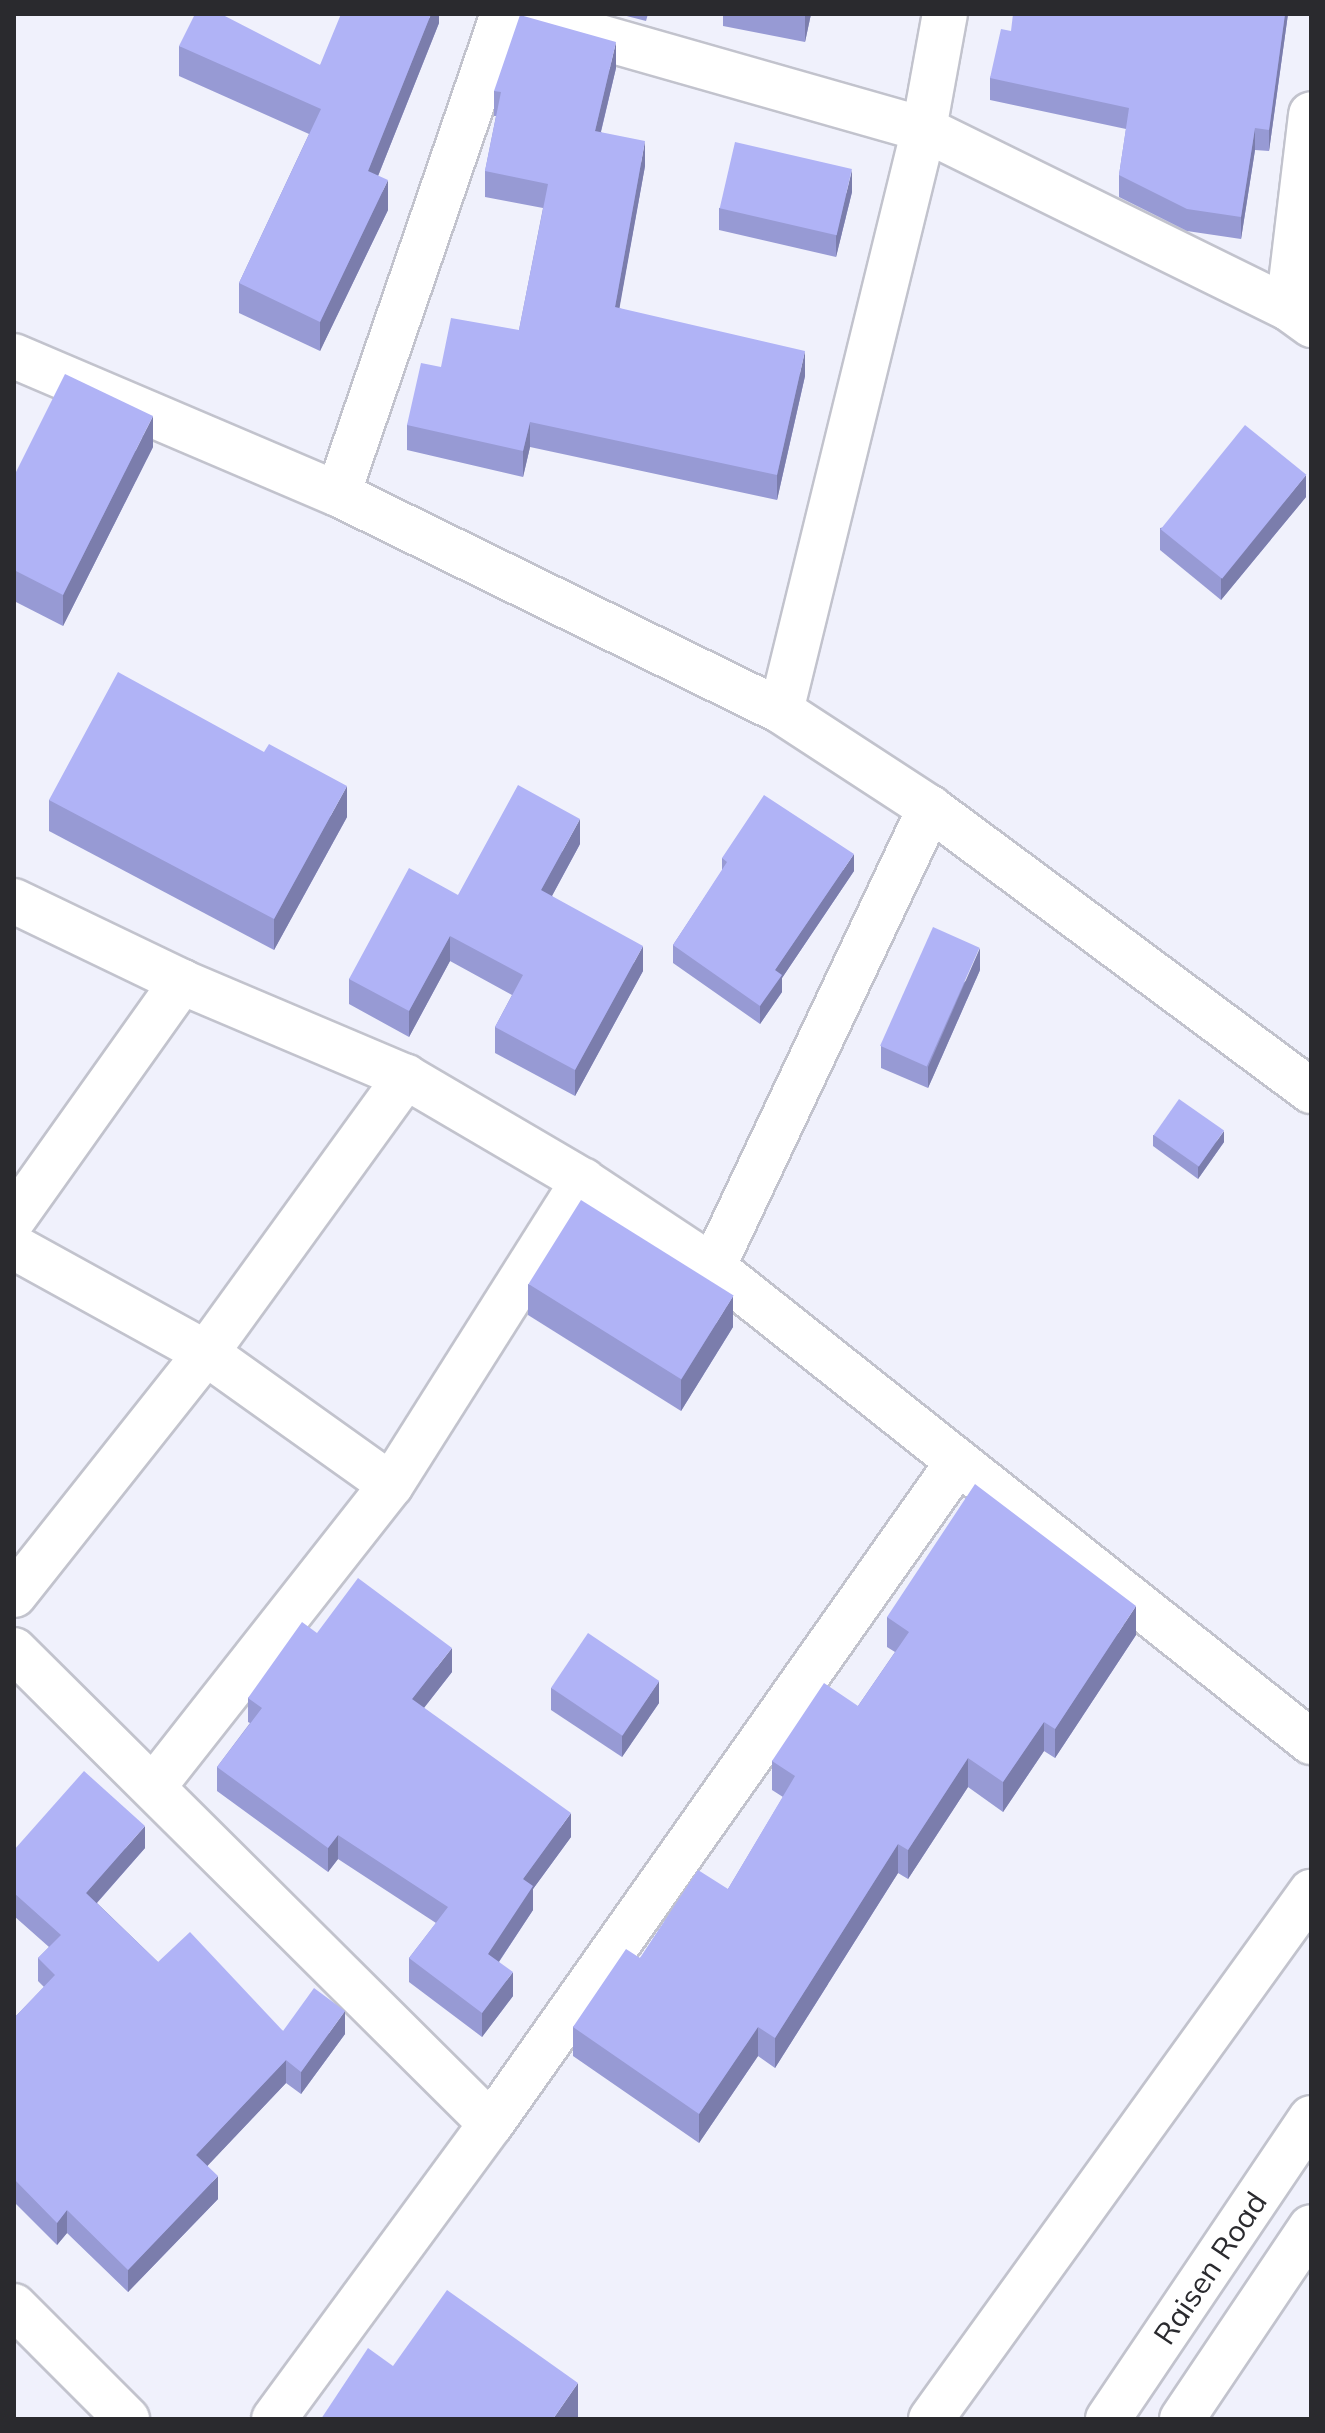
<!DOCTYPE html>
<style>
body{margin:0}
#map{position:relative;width:1325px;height:2433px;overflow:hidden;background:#f0f1fc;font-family:Mulish,sans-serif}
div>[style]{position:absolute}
.roads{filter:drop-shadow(2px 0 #c2c3cd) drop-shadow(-2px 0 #c2c3cd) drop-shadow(0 2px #c2c3cd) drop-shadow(0 -2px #c2c3cd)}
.minor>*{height:44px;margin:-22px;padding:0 22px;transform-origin:22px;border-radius:22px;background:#fff}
.major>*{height:44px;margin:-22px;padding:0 22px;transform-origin:22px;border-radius:22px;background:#fff}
.wall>*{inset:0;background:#979ad4}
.shaded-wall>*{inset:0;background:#7b7dac}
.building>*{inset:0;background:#b0b3f6;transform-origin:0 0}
span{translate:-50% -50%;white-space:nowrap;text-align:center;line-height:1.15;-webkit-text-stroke:6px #fff;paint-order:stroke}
.street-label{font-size:30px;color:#2a2a2e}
.frame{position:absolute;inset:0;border:16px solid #2a2a2e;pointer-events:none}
</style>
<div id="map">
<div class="roads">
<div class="minor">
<i style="left:519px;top:14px;width:421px;rotate:15.9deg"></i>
<i style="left:924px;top:129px;width:406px;rotate:26.2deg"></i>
<i style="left:1288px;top:308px;width:29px;rotate:36deg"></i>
<i style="left:1288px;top:308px;width:195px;rotate:-83.2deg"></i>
<i style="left:14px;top:356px;width:352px;rotate:23.1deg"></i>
<i style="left:338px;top:494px;width:493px;rotate:26.1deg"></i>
<i style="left:781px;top:711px;width:178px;rotate:33.1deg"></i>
<i style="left:930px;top:808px;width:475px;rotate:36.6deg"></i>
<i style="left:338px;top:494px;width:508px;rotate:-71.03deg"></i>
<i style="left:781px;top:711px;width:599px;rotate:-76.2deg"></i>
<i style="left:924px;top:129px;width:117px;rotate:-79.7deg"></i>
<i style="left:14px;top:901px;width:187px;rotate:25.7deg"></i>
<i style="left:182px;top:982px;width:243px;rotate:23deg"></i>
<i style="left:406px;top:1077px;width:205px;rotate:30.4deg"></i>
<i style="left:583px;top:1181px;width:156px;rotate:33.5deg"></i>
<i style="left:713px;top:1267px;width:764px;rotate:38.46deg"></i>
<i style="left:14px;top:1218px;width:290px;rotate:-54.6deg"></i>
<i style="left:14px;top:1247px;width:219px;rotate:28.9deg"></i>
<i style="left:206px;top:1353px;width:227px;rotate:35.5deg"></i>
<i style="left:713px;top:1267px;width:508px;rotate:-64.7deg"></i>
<i style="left:14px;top:1595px;width:309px;rotate:-51.6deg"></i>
<i style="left:206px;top:1353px;width:341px;rotate:-54.1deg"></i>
<i style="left:14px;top:1650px;width:672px;rotate:44.82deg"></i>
<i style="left:154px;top:1786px;width:383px;rotate:-51.8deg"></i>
<i style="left:391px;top:1485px;width:360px;rotate:-57.7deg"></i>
<i style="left:14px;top:2306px;width:160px;rotate:45deg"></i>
<i style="left:274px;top:2419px;width:366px;rotate:-53.7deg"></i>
<i style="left:491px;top:2124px;width:810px;rotate:-54.8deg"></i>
<i style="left:931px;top:2419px;width:650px;rotate:-54.21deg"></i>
</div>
<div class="major">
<i style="left:1108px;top:2419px;width:363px;rotate:-56deg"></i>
<i style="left:1182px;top:2419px;width:231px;rotate:-56.1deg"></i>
</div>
</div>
<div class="wall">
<i style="clip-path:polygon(439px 14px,439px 23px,378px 176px,388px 210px,320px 351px,239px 313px,239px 283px,309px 134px,179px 76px,179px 46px,320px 65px)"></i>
<i style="clip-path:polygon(619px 14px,648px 14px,646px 21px)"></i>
<i style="clip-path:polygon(723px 14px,811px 14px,805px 42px,723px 26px)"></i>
<i style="clip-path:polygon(1288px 14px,1269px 151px,1255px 150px,1241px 239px,1187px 231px,1119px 197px,1119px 175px,1126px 129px,990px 100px,990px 78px,1011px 31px)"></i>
<i style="clip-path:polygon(616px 68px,601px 132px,645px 166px,619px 308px,805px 376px,777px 500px,530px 447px,523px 477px,407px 450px,407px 425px,441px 367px,519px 330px,543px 208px,485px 197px,485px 171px,496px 116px,494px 116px,494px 91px)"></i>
<i style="clip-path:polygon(852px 192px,836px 257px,719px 230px,719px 208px)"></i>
<i style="clip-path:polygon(153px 447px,63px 626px,14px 601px,14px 476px)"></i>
<i style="clip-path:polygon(1306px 497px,1221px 600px,1160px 550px,1160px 528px)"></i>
<i style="clip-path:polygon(49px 800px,347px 817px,274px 950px,49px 831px)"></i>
<i style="clip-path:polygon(580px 844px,552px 896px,643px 971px,575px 1096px,495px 1053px,495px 1027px,512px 995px,450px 961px,409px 1037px,349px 1004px,349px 979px,458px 895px)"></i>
<i style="clip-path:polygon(722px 858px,854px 871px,782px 978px,782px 992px,760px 1024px,673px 963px,673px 945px,722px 871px)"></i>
<i style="clip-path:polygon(980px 970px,928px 1088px,881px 1068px,881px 1046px)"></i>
<i style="clip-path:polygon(1153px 1135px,1224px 1142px,1198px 1179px,1153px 1146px)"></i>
<i style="clip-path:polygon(528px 1284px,733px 1327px,681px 1411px,528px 1315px)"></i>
<i style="clip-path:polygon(887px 1617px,1136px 1635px,1055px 1758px,1044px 1751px,1003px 1812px,968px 1787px,908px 1879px,898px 1873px,775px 2068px,758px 2056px,699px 2143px,573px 2056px,573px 2027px,640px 1958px,728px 1889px,783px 1797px,772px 1790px,772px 1761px,858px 1706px,895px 1652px,887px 1647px)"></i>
<i style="clip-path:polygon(317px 1633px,452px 1672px,424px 1708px,571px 1837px,533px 1889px,533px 1910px,499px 1962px,513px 1996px,482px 2037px,409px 1982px,409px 1958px,436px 1923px,338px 1859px,328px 1872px,217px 1791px,217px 1767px,250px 1723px,248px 1722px,248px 1698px)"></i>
<i style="clip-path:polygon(551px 1688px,659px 1703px,622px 1757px,551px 1710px)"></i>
<i style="clip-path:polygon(145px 1848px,97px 1903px,158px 1962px,283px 2031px,345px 2034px,301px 2094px,286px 2083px,207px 2166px,218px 2199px,128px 2292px,67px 2233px,57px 2245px,14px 2202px,14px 2018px,44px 1987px,38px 1981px,38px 1958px,49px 1947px,14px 1916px,14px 1850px)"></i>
</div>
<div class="shaded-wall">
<i style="clip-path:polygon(431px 14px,439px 14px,439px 23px,368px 201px,368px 171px)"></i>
<i style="clip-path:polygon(805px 14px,811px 14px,805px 42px)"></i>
<i style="clip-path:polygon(1285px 14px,1288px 14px,1269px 151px,1269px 130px)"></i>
<i style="clip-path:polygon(616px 42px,616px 68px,595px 156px,595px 131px)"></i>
<i style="clip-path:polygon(1255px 128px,1255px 150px,1241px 239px,1241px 217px)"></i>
<i style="clip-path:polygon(645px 141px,645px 166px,615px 333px,615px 307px)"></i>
<i style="clip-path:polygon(852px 170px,852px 192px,836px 257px,836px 236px)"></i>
<i style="clip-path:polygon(388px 180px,388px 210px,320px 351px,320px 322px)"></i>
<i style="clip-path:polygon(805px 351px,805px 376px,777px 500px,777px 475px)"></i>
<i style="clip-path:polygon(153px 416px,153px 447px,63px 626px,63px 595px)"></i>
<i style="clip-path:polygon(530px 422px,530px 447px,523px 477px,523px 451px)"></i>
<i style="clip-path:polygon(1306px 475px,1306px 497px,1221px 600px,1221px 578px)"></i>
<i style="clip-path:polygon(347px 786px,347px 817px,274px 950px,274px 919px)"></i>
<i style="clip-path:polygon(580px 819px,580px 844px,541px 916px,541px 890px)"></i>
<i style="clip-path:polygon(854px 854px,854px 871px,782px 978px,782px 992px,760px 1024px,760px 1006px,775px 970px)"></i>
<i style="clip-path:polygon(450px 936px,450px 961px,409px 1037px,409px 1011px)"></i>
<i style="clip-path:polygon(643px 946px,643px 971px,575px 1096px,575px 1070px)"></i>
<i style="clip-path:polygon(980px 948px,980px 970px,928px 1088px,928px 1067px)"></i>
<i style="clip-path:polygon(1224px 1131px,1224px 1142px,1198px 1179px,1198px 1167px)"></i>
<i style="clip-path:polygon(733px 1296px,733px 1327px,681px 1411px,681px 1380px)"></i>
<i style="clip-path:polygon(1136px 1606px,1136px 1635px,1055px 1758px,1055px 1729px)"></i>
<i style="clip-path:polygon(452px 1648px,452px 1672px,412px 1723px,412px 1699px)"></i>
<i style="clip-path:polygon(659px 1681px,659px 1703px,622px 1757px,622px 1735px)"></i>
<i style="clip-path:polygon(1044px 1722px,1044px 1751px,1003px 1812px,1003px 1782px)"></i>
<i style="clip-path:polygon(968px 1758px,968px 1787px,908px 1879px,908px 1850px)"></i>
<i style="clip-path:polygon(571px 1813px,571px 1837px,533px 1889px,533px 1910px,488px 1978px,488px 1954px,523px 1879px)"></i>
<i style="clip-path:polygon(145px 1826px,145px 1848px,86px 1915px,86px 1893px)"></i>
<i style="clip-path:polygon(338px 1835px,338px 1859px,328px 1872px,328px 1848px)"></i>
<i style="clip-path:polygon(898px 1844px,898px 1873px,775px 2068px,775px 2038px)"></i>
<i style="clip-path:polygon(513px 1972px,513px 1996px,482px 2037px,482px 2013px)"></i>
<i style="clip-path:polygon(345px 2011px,345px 2034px,301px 2094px,301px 2072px)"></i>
<i style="clip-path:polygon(758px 2027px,758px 2056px,699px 2143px,699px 2114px)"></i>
<i style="clip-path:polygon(286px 2060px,286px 2083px,196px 2178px,196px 2155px)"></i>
<i style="clip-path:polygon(218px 2176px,218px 2199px,128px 2292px,128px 2270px)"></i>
<i style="clip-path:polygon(67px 2210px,67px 2233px,57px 2245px,57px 2223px)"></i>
<i style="clip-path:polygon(578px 2383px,578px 2419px,553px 2419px)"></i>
</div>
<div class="building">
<i style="clip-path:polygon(195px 14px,221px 14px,320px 65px,341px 14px,431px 14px,368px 171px,388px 180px,320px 322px,239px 283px,321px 109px,179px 46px)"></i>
<i style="clip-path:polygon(1013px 14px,1285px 14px,1269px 130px,1255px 128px,1241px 217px,1187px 209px,1119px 175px,1129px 108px,990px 78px,1001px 29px,1011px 31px)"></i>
<i style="clip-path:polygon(520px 15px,616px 42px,595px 131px,645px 141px,615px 307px,805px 351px,777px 475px,530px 422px,523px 451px,407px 425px,421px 363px,441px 367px,451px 318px,519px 330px,548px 184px,485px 171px,501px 92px,494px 91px)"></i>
<i style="left:735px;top:142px;width:120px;height:68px;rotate:13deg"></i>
<i style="clip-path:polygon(65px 374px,153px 416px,63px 595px,14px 570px,14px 476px)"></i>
<i style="left:1245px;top:425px;width:79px;height:134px;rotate:39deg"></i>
<i style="clip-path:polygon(118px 672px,264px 752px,269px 744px,347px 786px,274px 919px,49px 800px)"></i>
<i style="clip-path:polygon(518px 785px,580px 819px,541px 890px,643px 946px,575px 1070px,495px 1027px,523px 975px,450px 936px,409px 1011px,349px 979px,409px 868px,458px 895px)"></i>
<i style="clip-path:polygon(764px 795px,854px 854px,775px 970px,782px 975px,760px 1006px,673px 945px,727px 862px,722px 858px)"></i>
<i style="left:933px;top:927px;width:51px;height:130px;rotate:24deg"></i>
<i style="left:1179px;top:1099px;width:55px;height:44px;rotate:35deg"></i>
<i style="left:581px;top:1200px;width:180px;height:99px;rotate:32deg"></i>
<i style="clip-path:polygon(975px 1484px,1136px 1606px,1055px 1729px,1044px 1722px,1003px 1782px,968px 1758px,908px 1850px,898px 1844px,775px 2038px,758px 2027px,699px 2114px,573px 2027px,626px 1949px,640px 1958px,698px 1870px,728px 1889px,795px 1776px,772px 1761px,824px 1683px,858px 1706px,909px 1632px,887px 1617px)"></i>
<i style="clip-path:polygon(358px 1578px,452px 1648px,412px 1699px,571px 1813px,523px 1879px,533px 1886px,488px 1954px,513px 1972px,482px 2013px,409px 1958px,448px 1907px,338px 1835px,328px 1848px,217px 1767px,262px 1708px,248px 1698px,302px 1622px,317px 1633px)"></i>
<i style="left:588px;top:1633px;width:86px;height:66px;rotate:34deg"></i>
<i style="clip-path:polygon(84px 1771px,145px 1826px,86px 1893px,158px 1962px,190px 1932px,283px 2031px,314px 1988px,345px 2011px,301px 2072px,286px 2060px,196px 2155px,218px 2176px,128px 2270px,67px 2210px,57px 2223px,14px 2179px,14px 2018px,55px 1975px,38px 1958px,61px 1935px,14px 1893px,14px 1850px)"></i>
<i style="clip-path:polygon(447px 2290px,578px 2383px,553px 2419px,321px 2419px,368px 2348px,393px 2366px)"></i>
</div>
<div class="street-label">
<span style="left:1210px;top:2268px;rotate:-56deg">Raisen Road</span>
</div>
<div class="frame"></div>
</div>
